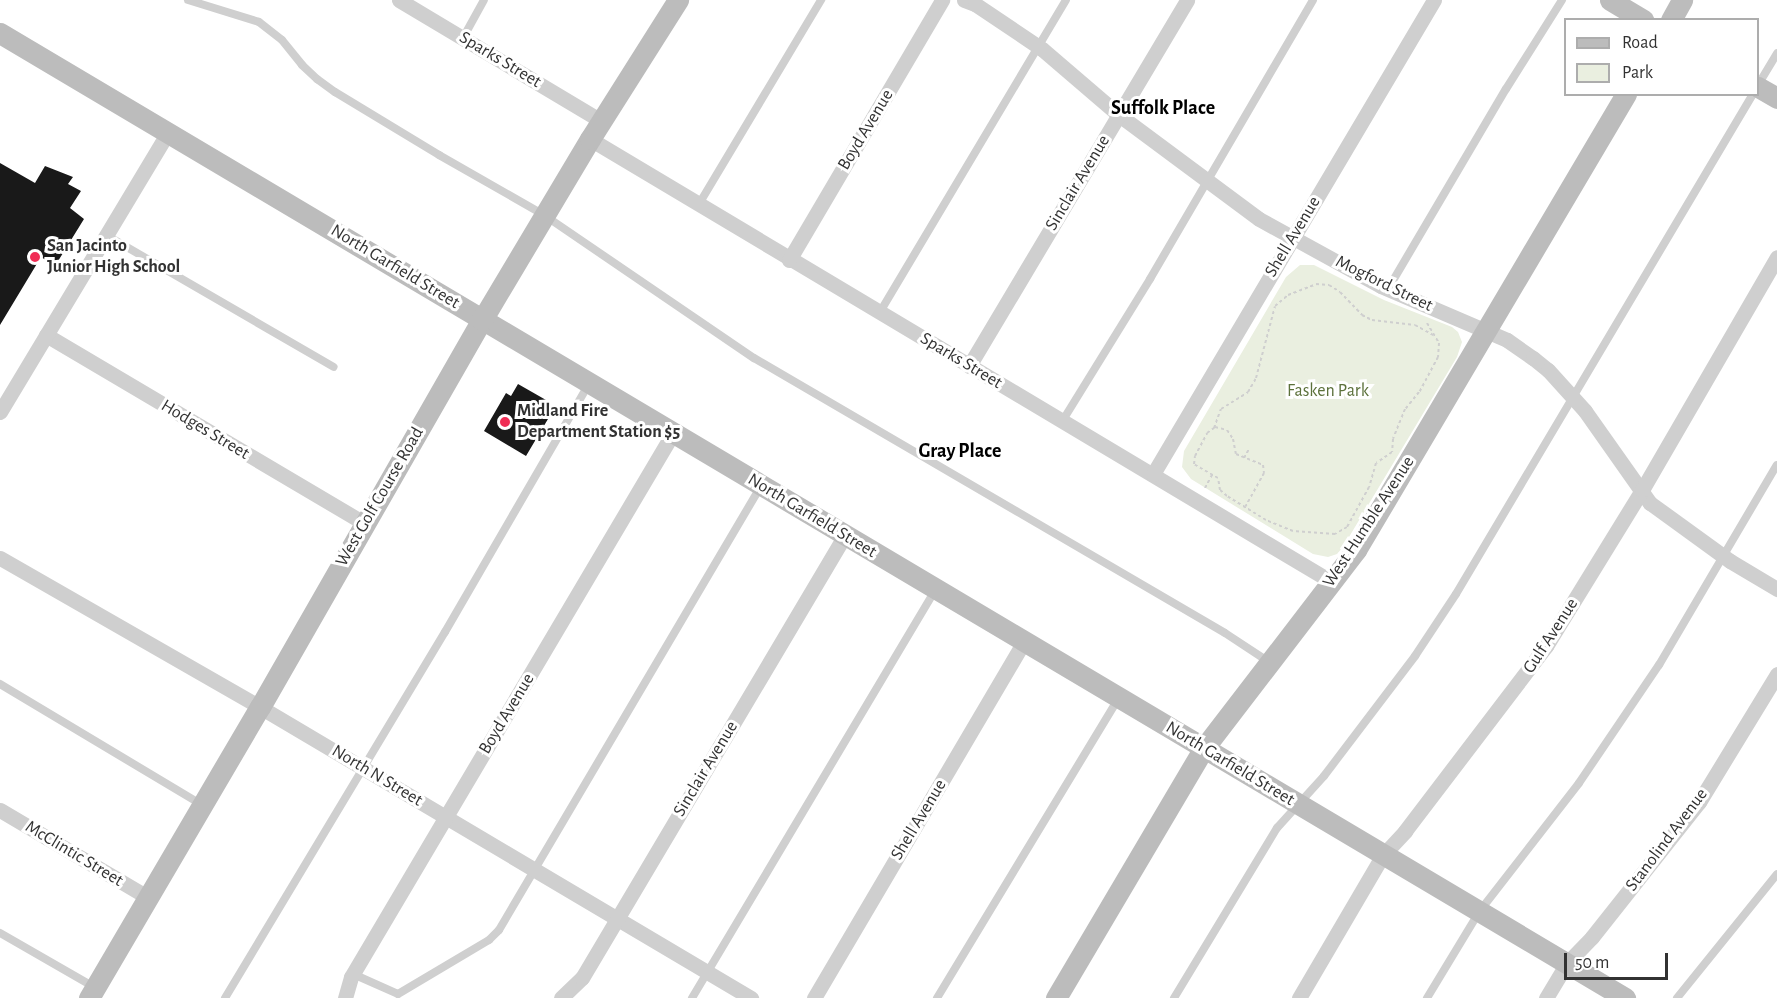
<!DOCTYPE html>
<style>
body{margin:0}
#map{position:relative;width:1777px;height:998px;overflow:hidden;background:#fff;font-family:"Alegreya Sans",sans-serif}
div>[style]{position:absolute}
.green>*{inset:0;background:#eaefe0}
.building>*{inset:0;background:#191919}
.path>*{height:2px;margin-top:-1px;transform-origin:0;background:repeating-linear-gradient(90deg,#cfcfcf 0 3px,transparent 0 6px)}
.lane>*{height:8px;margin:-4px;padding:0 4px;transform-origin:4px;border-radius:4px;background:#cfcfcf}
.street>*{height:15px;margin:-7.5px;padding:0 7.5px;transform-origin:7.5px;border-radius:7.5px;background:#cfcfcf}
.secondary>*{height:21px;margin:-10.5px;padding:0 10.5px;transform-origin:10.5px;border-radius:10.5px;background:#bcbcbc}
.dots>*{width:16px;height:16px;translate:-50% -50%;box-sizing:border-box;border:3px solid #fff;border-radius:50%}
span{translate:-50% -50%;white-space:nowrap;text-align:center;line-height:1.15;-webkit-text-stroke:6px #fff;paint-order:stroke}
.street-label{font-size:18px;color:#323232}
.poi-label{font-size:18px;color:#323232;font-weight:700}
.left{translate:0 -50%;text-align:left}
.park-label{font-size:18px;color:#5c713b}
.neighbourhood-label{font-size:20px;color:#000;font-weight:700}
.legend{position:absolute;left:1564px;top:18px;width:195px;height:78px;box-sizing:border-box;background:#fff;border:2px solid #adadad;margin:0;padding:8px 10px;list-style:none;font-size:18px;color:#323232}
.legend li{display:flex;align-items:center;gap:12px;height:30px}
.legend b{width:30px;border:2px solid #adadad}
.scale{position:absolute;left:1564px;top:953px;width:104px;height:27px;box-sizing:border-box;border:3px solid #323232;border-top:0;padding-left:8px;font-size:18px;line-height:21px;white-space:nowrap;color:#323232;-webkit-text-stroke:4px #fff;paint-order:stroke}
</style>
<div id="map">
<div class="green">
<i style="clip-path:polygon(1300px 265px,1314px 265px,1384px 300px,1452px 327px,1458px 332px,1462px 342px,1457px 357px,1343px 547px,1337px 554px,1328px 557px,1313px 554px,1191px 479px,1182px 467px,1184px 451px,1286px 277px)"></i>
</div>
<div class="building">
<i style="clip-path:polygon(0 163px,35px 183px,45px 166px,73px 177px,68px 184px,81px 191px,70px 208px,84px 219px,55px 266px,41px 257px,0 325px)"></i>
<i style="clip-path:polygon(518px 384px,546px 400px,538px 413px,548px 419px,526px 456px,484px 431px,506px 393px,511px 396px)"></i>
</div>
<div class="path">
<i style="left:1427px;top:323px;width:23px;rotate:59deg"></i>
<i style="left:1439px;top:343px;width:14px;rotate:94deg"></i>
<i style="left:1438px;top:357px;width:40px;rotate:118deg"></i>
<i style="left:1419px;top:392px;width:22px;rotate:129deg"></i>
<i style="left:1405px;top:409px;width:32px;rotate:112deg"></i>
<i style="left:1393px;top:439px;width:13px;rotate:94deg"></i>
<i style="left:1392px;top:452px;width:19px;rotate:145deg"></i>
<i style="left:1376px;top:463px;width:25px;rotate:106deg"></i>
<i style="left:1369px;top:487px;width:46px;rotate:118.8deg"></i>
<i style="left:1347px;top:527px;width:14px;rotate:150deg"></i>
<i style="left:1335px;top:534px;width:42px;rotate:-175.9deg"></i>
<i style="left:1293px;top:531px;width:29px;rotate:-158deg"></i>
<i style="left:1266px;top:520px;width:46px;rotate:-148.4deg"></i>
<i style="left:1227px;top:496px;width:9px;rotate:-139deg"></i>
<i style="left:1220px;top:490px;width:12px;rotate:-99deg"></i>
<i style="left:1218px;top:478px;width:28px;rotate:-150deg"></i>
<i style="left:1194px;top:464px;width:8px;rotate:-83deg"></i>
<i style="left:1195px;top:456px;width:26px;rotate:-62deg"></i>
<i style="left:1207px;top:433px;width:9px;rotate:-36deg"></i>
<i style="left:1214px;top:428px;width:20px;rotate:-70deg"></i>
<i style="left:1221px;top:409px;width:32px;rotate:-32deg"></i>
<i style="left:1248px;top:392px;width:16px;rotate:-60deg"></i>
<i style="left:1256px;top:378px;width:74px;rotate:-75.2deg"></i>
<i style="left:1275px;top:306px;width:17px;rotate:-40deg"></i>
<i style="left:1288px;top:295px;width:30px;rotate:-21deg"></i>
<i style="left:1316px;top:284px;width:13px;rotate:4deg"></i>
<i style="left:1329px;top:285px;width:13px;rotate:32deg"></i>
<i style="left:1340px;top:292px;width:32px;rotate:46deg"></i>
<i style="left:1362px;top:315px;width:11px;rotate:27deg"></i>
<i style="left:1372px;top:320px;width:43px;rotate:6.6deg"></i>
<i style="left:1415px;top:325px;width:21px;rotate:29deg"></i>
<i style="left:1215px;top:427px;width:12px;rotate:14deg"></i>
<i style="left:1227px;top:430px;width:11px;rotate:56deg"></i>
<i style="left:1233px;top:439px;width:15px;rotate:79deg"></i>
<i style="left:1236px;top:454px;width:29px;rotate:22deg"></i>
<i style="left:1263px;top:465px;width:8px;rotate:83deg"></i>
<i style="left:1264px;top:473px;width:38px;rotate:119deg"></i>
<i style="left:1244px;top:458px;width:10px;rotate:-61deg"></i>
<i style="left:1205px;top:488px;width:15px;rotate:-62deg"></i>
</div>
<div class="lane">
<i style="left:188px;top:0;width:74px;rotate:17.2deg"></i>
<i style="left:259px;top:22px;width:29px;rotate:38deg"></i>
<i style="left:282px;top:40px;width:32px;rotate:51deg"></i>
<i style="left:302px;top:65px;width:21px;rotate:43deg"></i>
<i style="left:317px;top:79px;width:22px;rotate:36deg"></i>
<i style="left:335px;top:92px;width:122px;rotate:31.2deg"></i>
<i style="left:439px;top:155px;width:121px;rotate:29.7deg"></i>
<i style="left:544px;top:215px;width:254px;rotate:34.3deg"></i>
<i style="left:754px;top:358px;width:545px;rotate:30.28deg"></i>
<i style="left:1225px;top:633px;width:53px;rotate:33.4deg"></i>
<i style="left:463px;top:38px;width:43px;rotate:-61.1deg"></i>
<i style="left:1758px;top:85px;width:37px;rotate:-59deg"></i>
<i style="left:699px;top:204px;width:238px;rotate:-59.1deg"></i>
<i style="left:106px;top:235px;width:263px;rotate:30.1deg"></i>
<i style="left:1388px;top:289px;width:232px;rotate:-59.5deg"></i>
<i style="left:1506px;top:89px;width:105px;rotate:-57.8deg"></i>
<i style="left:880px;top:312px;width:363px;rotate:-59.2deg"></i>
<i style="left:1063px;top:420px;width:166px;rotate:-58.3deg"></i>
<i style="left:1150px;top:279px;width:323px;rotate:-59.7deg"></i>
<i style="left:0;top:684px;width:235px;rotate:30.9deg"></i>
<i style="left:0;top:933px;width:108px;rotate:29.9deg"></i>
<i style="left:353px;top:974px;width:49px;rotate:24deg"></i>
<i style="left:398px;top:994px;width:106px;rotate:-30.7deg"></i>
<i style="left:489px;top:940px;width:14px;rotate:-45deg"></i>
<i style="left:499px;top:930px;width:516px;rotate:-59.46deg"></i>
<i style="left:225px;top:998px;width:427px;rotate:-59deg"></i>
<i style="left:445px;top:632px;width:287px;rotate:-59.9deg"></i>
<i style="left:692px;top:998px;width:475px;rotate:-59.2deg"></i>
<i style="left:937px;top:998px;width:350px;rotate:-58.8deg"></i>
<i style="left:1174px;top:998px;width:199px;rotate:-58.8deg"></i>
<i style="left:1277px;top:828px;width:70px;rotate:-47.9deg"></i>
<i style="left:1324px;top:776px;width:151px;rotate:-52.8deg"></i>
<i style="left:1415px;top:656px;width:74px;rotate:-56.5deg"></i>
<i style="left:1456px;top:594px;width:582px;rotate:-59.29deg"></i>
<i style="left:1427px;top:998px;width:100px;rotate:-58.8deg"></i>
<i style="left:1479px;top:912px;width:163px;rotate:-52.2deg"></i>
<i style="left:1579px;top:783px;width:143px;rotate:-55.9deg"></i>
<i style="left:1659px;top:665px;width:232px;rotate:-59.5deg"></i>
<i style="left:1677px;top:998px;width:159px;rotate:-51.1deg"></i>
</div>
<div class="street">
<i style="left:399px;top:0;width:235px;rotate:30.9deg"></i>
<i style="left:964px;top:0;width:12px;rotate:20deg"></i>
<i style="left:975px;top:4px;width:81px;rotate:33.9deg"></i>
<i style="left:1042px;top:49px;width:101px;rotate:40.6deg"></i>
<i style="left:1119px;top:115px;width:174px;rotate:36.6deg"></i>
<i style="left:1259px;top:219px;width:139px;rotate:28.8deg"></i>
<i style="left:1381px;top:286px;width:137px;rotate:23.2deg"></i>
<i style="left:1507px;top:340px;width:32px;rotate:35deg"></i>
<i style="left:1533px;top:358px;width:19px;rotate:39deg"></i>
<i style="left:1548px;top:370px;width:55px;rotate:47.9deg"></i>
<i style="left:1585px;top:411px;width:113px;rotate:54.8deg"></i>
<i style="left:1650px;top:503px;width:99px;rotate:35.9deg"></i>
<i style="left:1730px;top:561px;width:55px;rotate:30.8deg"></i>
<i style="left:590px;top:139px;width:864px;rotate:30.84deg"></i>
<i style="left:789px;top:260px;width:302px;rotate:-59.5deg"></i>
<i style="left:46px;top:335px;width:371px;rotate:30.6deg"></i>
<i style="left:969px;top:366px;width:426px;rotate:-59.2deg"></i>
<i style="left:0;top:412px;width:327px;rotate:-59deg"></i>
<i style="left:1153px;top:474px;width:551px;rotate:-59.34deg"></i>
<i style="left:0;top:558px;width:300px;rotate:29.8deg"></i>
<i style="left:260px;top:707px;width:571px;rotate:30.65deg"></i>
<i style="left:0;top:810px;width:173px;rotate:30.6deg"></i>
<i style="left:345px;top:998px;width:22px;rotate:-74deg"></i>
<i style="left:351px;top:977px;width:632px;rotate:-59.38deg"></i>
<i style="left:561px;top:998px;width:29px;rotate:-44deg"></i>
<i style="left:582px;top:978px;width:515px;rotate:-59.3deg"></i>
<i style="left:814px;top:998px;width:414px;rotate:-59.5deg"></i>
<i style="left:1299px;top:998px;width:166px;rotate:-59.6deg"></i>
<i style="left:1383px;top:855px;width:33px;rotate:-47deg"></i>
<i style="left:1405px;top:831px;width:233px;rotate:-52.7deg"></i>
<i style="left:1546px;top:646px;width:183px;rotate:-58.4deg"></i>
<i style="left:1642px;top:490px;width:269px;rotate:-59.9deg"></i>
<i style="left:1546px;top:998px;width:41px;rotate:-59deg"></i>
<i style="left:1567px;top:963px;width:36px;rotate:-46deg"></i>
<i style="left:1592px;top:937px;width:172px;rotate:-51.6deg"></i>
<i style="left:1699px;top:802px;width:150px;rotate:-58.6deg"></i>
</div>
<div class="secondary">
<i style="left:1610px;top:0;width:39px;rotate:31deg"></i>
<i style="left:1671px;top:20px;width:23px;rotate:-61deg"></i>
<i style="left:0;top:33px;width:1890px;rotate:30.7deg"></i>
<i style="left:1758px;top:87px;width:22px;rotate:30deg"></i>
<i style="left:89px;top:998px;width:338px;rotate:-59.6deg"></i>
<i style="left:260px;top:707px;width:446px;rotate:-60.2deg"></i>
<i style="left:482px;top:320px;width:211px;rotate:-59.2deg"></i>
<i style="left:590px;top:139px;width:165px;rotate:-57.7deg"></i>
<i style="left:1056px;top:998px;width:291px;rotate:-59.4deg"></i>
<i style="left:1204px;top:748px;width:250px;rotate:-52.5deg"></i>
<i style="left:1356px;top:550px;width:530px;rotate:-59.37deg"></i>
</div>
<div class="dots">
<i style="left:35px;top:257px;background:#f02d55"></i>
<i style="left:505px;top:422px;background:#f02d55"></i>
</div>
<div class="street-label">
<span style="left:500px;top:60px;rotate:31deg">Sparks Street</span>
<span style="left:866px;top:130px;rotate:-59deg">Boyd Avenue</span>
<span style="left:1078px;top:183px;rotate:-59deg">Sinclair Avenue</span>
<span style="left:1293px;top:237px;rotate:-59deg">Shell Avenue</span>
<span style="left:395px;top:267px;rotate:31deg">North Garfield Street</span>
<span style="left:1384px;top:284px;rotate:26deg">Mogford Street</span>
<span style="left:961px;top:361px;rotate:31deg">Sparks Street</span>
<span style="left:205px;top:430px;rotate:31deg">Hodges Street</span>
<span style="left:380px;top:497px;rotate:-60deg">West Golf Course Road</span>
<span style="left:812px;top:516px;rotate:31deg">North Garfield Street</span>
<span style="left:1369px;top:522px;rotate:-57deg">West Humble Avenue</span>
<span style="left:1551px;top:636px;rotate:-57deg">Gulf Avenue</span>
<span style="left:507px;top:714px;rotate:-59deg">Boyd Avenue</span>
<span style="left:1230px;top:764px;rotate:31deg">North Garfield Street</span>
<span style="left:706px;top:769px;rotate:-59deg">Sinclair Avenue</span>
<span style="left:377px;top:776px;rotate:31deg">North N Street</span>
<span style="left:919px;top:820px;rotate:-59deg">Shell Avenue</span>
<span style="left:1667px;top:840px;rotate:-53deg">Stanolind Avenue</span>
<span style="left:74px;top:854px;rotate:31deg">McClintic Street</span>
</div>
<div class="poi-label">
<span class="left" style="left:47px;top:257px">San Jacinto<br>Junior High School</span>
<span class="left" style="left:517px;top:422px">Midland Fire<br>Department Station $5</span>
</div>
<div class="park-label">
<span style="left:1328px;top:391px">Fasken Park</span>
</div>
<div class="neighbourhood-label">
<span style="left:1163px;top:108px">Suffolk Place</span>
<span style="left:960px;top:451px">Gray Place</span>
</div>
<ul class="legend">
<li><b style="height:8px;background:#bcbcbc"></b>Road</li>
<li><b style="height:16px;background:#eaefe0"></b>Park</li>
</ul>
<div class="scale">50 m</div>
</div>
